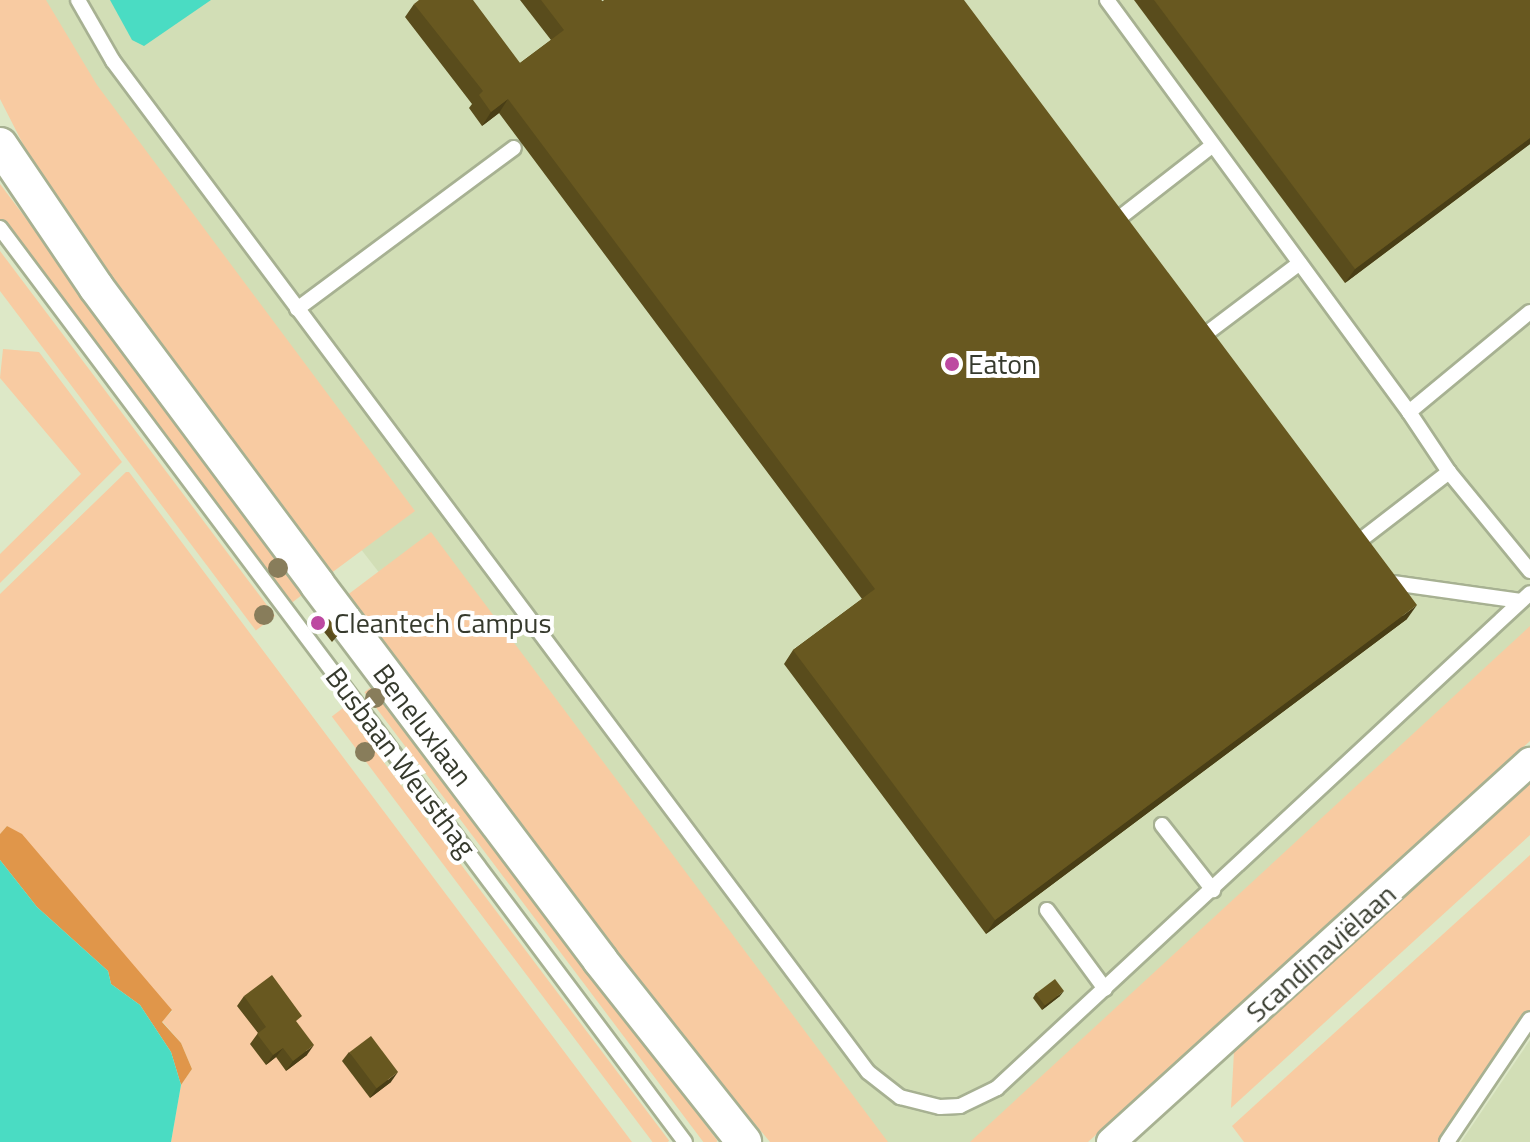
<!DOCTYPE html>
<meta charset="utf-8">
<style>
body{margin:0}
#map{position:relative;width:1530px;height:1142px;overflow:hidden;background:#dde8c7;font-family:"Titillium Web",sans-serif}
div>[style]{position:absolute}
.built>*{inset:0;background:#d2deb6}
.green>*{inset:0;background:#f8cba2;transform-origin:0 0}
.forest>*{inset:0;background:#e0964a}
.water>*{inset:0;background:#4adcc3}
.roads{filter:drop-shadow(2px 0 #a7b192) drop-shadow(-2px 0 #a7b192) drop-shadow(0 2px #a7b192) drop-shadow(0 -2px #a7b192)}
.service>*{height:14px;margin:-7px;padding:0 7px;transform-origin:7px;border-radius:7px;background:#fff}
.minor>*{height:28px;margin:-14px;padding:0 14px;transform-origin:14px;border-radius:14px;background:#fff}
.tertiary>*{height:34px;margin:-17px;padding:0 17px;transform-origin:17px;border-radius:17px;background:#fff}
.trees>*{width:20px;height:20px;margin:-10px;border-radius:50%;background:#887d5b}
.wall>*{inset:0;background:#594c1c}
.shaded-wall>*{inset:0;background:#493e16}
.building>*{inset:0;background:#685820;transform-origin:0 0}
.dots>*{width:22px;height:22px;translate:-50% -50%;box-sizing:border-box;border:4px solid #fff;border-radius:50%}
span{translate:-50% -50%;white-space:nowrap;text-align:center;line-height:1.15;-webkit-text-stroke:8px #fff;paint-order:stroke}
.poi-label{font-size:28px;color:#363a2d}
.left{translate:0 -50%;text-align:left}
.street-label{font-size:28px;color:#363a2d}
</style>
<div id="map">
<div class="built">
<i style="clip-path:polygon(0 0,1530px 0,1530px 710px,1066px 1142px,819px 1142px,0 82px)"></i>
<i style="clip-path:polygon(1530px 1040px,1530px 1142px,1461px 1142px)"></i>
</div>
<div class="green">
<i style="clip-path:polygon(0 0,46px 0,97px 85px,415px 511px,330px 574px,108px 276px,26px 150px,0 99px)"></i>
<i style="left:0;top:184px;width:510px;height:23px;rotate:53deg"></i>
<i style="left:0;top:251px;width:457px;height:24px;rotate:53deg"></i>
<i style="clip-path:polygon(3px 349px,39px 352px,122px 462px,0 583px,0 554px,81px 474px,0 378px)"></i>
<i style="clip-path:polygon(126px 472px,129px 472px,632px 1142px,171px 1142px,181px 1085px,192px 1069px,181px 1043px,162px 1021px,172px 1011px,7px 826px,0 834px,0 594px)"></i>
<i style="clip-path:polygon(431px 532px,888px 1142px,770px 1142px,612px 951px,346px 596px)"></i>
<i style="clip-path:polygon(1530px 626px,1530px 741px,1088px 1142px,970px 1142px)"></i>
<i style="left:374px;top:685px;width:571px;height:12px;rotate:53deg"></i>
<i style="left:343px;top:708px;width:542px;height:14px;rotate:53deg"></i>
<i style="clip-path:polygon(1530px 781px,1530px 835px,1231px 1108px,1234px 1051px)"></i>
<i style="clip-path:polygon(1530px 855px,1530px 1011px,1442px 1142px,1244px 1142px,1232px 1126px)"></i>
</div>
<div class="forest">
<i style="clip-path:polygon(7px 826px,22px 834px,172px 1010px,162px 1022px,181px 1043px,192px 1069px,181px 1085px,171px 1052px,140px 1005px,111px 984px,108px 971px,37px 907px,0 860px,0 834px)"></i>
</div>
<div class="water">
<i style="clip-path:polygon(110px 0,211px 0,144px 46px,132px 40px)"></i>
<i style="clip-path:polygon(0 860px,37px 907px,108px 971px,111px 984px,140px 1005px,171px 1052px,181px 1085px,171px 1142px,0 1142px)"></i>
</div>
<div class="roads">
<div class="service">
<i style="left:78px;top:0;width:70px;rotate:60.2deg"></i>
<i style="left:113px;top:61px;width:1262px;rotate:53.25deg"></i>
<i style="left:868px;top:1072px;width:41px;rotate:38deg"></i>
<i style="left:900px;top:1097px;width:41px;rotate:14deg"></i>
<i style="left:940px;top:1107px;width:20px;rotate:-3deg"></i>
<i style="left:960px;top:1106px;width:41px;rotate:-25.9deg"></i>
<i style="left:997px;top:1088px;width:727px;rotate:-42.88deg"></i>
<i style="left:1107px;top:0;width:511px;rotate:53.76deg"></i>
<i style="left:1409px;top:412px;width:157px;rotate:-39.6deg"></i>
<i style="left:1118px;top:219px;width:120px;rotate:-37.9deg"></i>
<i style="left:0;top:228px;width:1142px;rotate:53.15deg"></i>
<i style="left:297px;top:309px;width:270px;rotate:-36.6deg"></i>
<i style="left:1207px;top:333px;width:116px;rotate:-37deg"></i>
<i style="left:1409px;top:412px;width:72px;rotate:56.3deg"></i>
<i style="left:1449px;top:472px;width:128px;rotate:50.7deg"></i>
<i style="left:1362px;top:539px;width:110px;rotate:-37.6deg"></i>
<i style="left:1393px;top:583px;width:129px;rotate:8deg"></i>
<i style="left:1162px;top:825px;width:83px;rotate:51.9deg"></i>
<i style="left:1047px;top:910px;width:98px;rotate:53.7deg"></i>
<i style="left:1447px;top:1142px;width:148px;rotate:-56deg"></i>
</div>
<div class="minor">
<i style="left:1111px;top:1142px;width:566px;rotate:-42.21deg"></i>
</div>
<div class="tertiary">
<i style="left:0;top:145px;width:171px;rotate:55.9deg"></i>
<i style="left:96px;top:287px;width:370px;rotate:53.3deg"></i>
<i style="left:317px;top:584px;width:471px;rotate:53deg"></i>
<i style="left:600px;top:960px;width:232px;rotate:51.6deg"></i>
</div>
</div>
<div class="trees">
<i style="left:278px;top:568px"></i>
<i style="left:264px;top:615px"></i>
<i style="left:375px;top:698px"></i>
<i style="left:365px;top:752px"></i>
</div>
<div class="wall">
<i style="clip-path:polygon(520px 0,601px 0,1407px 619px,986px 934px,784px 664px,793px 650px,862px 599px,499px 113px,482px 126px,469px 108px,472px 104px,405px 17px,414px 4px,520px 63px,551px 40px)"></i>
<i style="clip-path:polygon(1134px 0,1530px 0,1530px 144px,1345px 283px)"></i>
<i style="clip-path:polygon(324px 623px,340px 633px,332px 642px,321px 628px)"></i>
<i style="clip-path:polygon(1036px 993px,1060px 996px,1042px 1010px,1033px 998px)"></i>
<i style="clip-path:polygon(244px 996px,297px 1023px,307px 1055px,286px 1071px,276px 1057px,266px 1065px,250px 1044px,258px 1033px,237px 1006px)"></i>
<i style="clip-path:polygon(349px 1052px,391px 1082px,370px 1098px,342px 1061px)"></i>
</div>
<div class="shaded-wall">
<i style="clip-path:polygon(508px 99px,499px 113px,482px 126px,491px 112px)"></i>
<i style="clip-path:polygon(1530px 138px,1530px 144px,1345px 283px,1355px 269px)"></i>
<i style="clip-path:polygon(1417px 605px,1407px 619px,986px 934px,995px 920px)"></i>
<i style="clip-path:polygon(1064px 991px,1060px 996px,1042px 1010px,1045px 1005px)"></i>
<i style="clip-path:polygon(314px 1045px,307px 1055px,286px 1071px,293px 1061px)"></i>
<i style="clip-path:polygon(283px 1048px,276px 1057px,266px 1065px,273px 1055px)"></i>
<i style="clip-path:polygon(398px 1072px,391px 1082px,370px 1098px,376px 1089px)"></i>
</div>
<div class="building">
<i style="clip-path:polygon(419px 0,473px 0,520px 63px,564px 30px,541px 0,601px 0,602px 2px,604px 0,964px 0,1417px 605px,995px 920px,793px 650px,875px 589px,508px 99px,491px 112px,479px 95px,483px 91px,414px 4px)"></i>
<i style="clip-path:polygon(1154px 0,1530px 0,1530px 138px,1355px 269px)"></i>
<i style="left:329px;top:619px;width:18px;height:6px;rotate:52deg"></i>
<i style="clip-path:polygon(272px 975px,302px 1016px,296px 1021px,314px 1045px,293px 1061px,283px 1048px,273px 1055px,257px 1034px,266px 1027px,244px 996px)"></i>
<i style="left:1055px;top:979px;width:15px;height:24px;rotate:53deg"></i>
<i style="left:371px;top:1036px;width:45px;height:27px;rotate:53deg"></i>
</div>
<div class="dots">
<i style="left:952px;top:364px;background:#bd49a1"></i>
<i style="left:318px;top:623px;background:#bd49a1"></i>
</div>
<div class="poi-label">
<span class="left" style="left:968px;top:364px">Eaton</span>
<span class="left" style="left:334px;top:623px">Cleantech Campus</span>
</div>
<div class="street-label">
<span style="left:423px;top:725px;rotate:53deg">Beneluxlaan</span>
<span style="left:401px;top:762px;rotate:53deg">Busbaan Weusthag</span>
<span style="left:1321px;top:953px;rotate:-42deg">Scandinaviëlaan</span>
</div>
</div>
